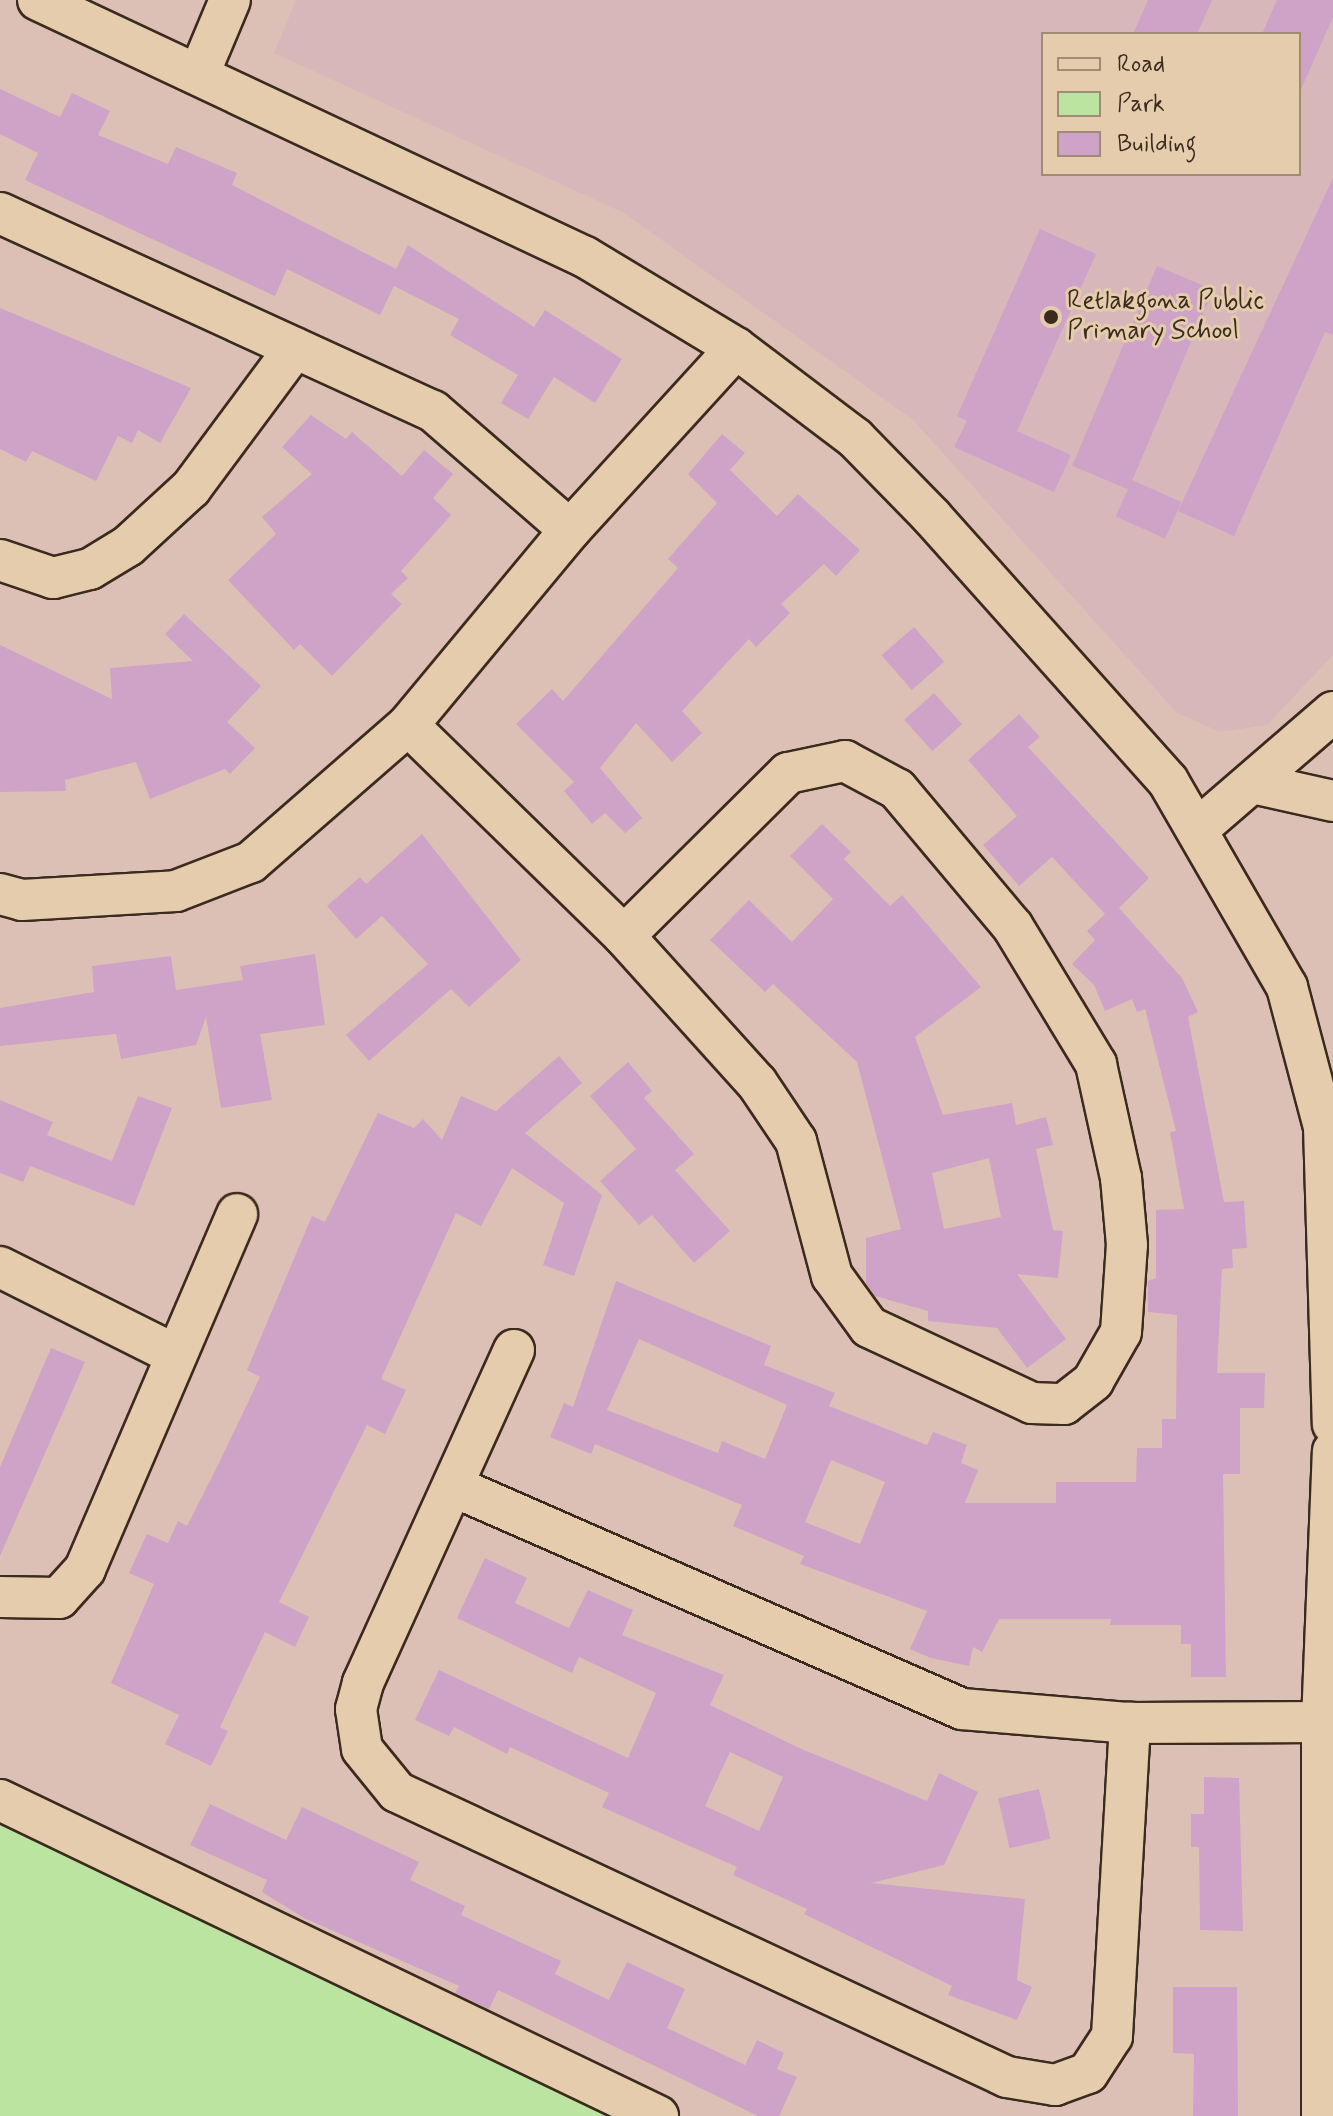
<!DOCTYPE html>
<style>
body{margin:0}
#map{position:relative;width:1333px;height:2116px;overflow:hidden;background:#ddc0b5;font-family:Mynerve,sans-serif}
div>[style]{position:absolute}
.built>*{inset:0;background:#d8b7ba}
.green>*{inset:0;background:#bbe4a0}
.building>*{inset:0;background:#cea3c7;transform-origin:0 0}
.roads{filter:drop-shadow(2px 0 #3b2a1e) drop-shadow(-2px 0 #3b2a1e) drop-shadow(0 2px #3b2a1e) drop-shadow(0 -2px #3b2a1e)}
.minor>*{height:40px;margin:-20px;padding:0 20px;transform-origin:20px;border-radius:20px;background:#e4ccad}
.dots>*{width:22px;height:22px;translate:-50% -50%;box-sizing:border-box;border:4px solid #e4ccad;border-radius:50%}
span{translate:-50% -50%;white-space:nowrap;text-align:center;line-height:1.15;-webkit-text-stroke:6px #e4ccad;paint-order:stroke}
.poi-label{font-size:26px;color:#3b2a1e}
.left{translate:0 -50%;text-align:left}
.legend{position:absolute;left:1041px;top:32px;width:260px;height:144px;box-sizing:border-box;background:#e4ccad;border:2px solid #a08b74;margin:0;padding:10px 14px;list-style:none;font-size:24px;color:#3b2a1e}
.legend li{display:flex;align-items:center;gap:16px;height:40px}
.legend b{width:40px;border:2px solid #a08b74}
</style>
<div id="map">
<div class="built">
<i style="clip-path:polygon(evenodd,296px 0,1333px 0,1333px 655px,1267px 725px,1220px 732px,1177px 713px,913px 420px,624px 213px,274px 53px,296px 0,1043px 34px,1299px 34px,1299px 174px,1043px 174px,1043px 34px)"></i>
</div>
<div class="green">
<i style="clip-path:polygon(0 1819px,640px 2116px,0 2116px)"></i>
</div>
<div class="building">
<i style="clip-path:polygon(1148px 0,1212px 0,1197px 34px,1133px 34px)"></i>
<i style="clip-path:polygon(1277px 0,1333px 0,1333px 17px,1299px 94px,1299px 34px,1262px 34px)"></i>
<i style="clip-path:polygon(0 89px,60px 117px,72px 93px,110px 111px,98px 135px,168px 164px,176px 147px,237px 173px,232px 185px,396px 269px,408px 245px,534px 327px,545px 310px,622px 359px,595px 403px,554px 377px,528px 419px,501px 403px,518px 375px,450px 335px,459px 319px,394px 286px,380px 315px,287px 269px,275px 296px,25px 180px,38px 153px,0 134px)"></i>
<i style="clip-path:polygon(1333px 178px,1333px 335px,1325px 332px,1234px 536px,1178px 511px)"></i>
<i style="clip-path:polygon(1040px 229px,1096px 254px,1017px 431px,1071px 455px,1054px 492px,954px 447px,967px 421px,957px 416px)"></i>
<i style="left:1157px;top:266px;width:61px;height:217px;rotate:23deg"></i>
<i style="clip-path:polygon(0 308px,191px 388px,160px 443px,138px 430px,132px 443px,118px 436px,96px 481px,32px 451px,26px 462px,0 449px)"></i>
<i style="clip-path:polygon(311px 415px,346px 439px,352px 432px,402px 476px,424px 450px,453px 474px,433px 498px,451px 515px,401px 571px,408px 578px,391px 594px,402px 604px,332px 676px,300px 644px,294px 650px,228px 580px,276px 534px,262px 517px,312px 474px,282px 447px)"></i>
<i style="clip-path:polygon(722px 434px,745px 453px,730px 470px,777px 516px,798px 494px,860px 550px,836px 576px,824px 564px,781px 604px,790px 613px,756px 647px,749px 639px,682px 711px,702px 733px,672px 762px,636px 723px,600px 768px,642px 818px,625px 833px,605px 813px,592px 824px,564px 791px,574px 782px,516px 724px,552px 689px,563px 701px,678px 568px,668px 559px,717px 503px,688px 474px)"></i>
<i style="left:1132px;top:480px;width:54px;height:40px;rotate:24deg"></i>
<i style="clip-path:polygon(184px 614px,261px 686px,227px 722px,255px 748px,230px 774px,225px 769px,150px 799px,136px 762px,65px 780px,66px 791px,0 792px,0 645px,112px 699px,110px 668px,193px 661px,165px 634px)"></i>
<i style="left:914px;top:627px;width:46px;height:43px;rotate:49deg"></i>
<i style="left:934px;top:693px;width:42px;height:40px;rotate:48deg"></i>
<i style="clip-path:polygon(evenodd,1019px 714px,1040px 737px,1028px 747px,1149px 878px,1119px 908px,1182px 978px,1198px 1012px,1188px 1017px,1224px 1202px,1244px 1201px,1247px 1248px,1232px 1249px,1233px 1268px,1222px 1269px,1217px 1373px,1265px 1373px,1264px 1408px,1240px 1408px,1240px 1474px,1223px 1474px,1226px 1677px,1191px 1677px,1191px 1644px,1181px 1644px,1181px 1625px,1110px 1625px,1111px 1619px,999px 1619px,982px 1652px,973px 1647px,969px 1666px,931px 1658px,910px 1649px,927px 1611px,800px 1564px,804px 1556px,733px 1526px,742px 1505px,595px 1444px,591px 1454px,550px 1437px,564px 1403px,573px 1407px,616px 1281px,771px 1346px,764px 1365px,835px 1393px,829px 1406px,927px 1445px,933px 1432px,967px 1445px,961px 1463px,978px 1470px,965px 1503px,1056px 1503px,1056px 1482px,1136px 1482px,1137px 1448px,1162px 1448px,1162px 1419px,1176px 1419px,1177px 1315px,1148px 1312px,1148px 1281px,1156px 1278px,1156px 1210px,1184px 1209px,1170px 1132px,1176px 1131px,1145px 1009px,1137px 1012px,1132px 999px,1105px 1011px,1094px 985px,1072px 964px,1095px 940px,1087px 931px,1105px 914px,1052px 857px,1019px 886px,983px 845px,1017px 816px,968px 760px,1019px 714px,639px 1339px,787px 1405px,765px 1459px,722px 1441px,718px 1453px,607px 1410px,639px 1339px,1019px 714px,831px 1460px,885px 1482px,860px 1544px,805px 1522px,831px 1460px)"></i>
<i style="clip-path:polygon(evenodd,822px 824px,851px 852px,844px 859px,890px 906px,902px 895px,981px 987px,915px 1037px,943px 1115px,1012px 1103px,1016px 1125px,1046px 1117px,1053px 1145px,1036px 1149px,1053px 1230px,1063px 1231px,1058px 1278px,1017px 1274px,1066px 1339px,1027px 1368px,997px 1328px,928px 1321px,928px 1311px,875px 1296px,866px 1283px,866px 1238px,901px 1229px,857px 1062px,773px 984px,765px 992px,710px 940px,749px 900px,792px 942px,833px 899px,790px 856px,822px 824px,989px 1158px,1001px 1217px,944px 1229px,932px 1173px,989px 1158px)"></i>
<i style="clip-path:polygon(422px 834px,521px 960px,469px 1007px,451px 989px,369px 1061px,346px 1035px,428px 964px,382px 916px,356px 939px,327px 906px,360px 877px,366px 884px)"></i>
<i style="clip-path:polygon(315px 954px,325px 1025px,260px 1034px,272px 1100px,221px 1108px,206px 1017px,196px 1045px,121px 1059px,116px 1034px,0 1046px,0 1008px,94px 992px,92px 966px,171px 956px,176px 990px,243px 980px,240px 966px)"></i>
<i style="clip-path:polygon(559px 1056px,582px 1083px,525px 1133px,602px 1195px,574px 1276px,543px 1265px,564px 1203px,512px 1168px,481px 1226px,456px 1213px,381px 1379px,406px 1390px,385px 1434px,367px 1425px,279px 1602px,309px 1617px,295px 1647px,265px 1632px,220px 1727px,228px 1731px,211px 1766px,165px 1744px,179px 1715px,111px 1683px,154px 1584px,129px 1573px,147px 1534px,168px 1543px,178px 1521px,187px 1526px,219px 1463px,260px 1377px,247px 1370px,312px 1216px,325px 1222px,378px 1113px,414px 1128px,423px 1119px,442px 1140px,461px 1096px,496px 1111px)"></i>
<i style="clip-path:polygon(628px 1062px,652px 1091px,644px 1098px,694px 1154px,675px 1170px,730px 1231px,694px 1263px,652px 1215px,639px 1225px,600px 1181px,636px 1149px,590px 1096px)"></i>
<i style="clip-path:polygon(138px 1096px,172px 1108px,134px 1206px,30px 1166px,23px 1182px,0 1173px,0 1100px,53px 1122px,47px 1135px,112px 1161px)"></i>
<i style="clip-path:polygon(51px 1348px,85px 1362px,0 1556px,0 1467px)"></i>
<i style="clip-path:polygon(evenodd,485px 1558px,527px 1578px,515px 1603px,569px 1628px,588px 1590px,633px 1610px,622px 1635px,724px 1675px,710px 1705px,797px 1747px,927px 1801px,939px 1773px,978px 1792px,944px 1865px,871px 1883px,1025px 1899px,1017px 1980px,1032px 1987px,1017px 2020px,948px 1995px,952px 1986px,804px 1914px,807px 1909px,733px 1875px,737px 1867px,602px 1807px,609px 1793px,510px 1747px,507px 1754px,454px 1727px,449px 1736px,415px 1720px,439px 1670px,628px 1758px,656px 1693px,579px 1657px,572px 1673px,457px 1618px,485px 1558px,730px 1752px,783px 1777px,759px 1831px,705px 1806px,730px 1752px)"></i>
<i style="clip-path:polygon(1204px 1777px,1239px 1778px,1243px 1931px,1200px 1930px,1199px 1847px,1191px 1847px,1191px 1814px,1204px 1814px)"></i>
<i style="left:1039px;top:1789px;width:51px;height:42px;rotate:77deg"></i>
<i style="clip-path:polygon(210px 1804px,286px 1840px,302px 1807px,419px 1862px,410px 1880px,465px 1906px,461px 1915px,561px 1961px,555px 1974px,609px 2000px,627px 1962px,685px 1989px,667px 2028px,745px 2065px,757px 2040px,784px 2053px,777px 2069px,797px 2077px,779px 2116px,758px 2116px,498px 1990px,489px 2009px,455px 1993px,459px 1986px,304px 1918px,262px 1892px,267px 1880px,190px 1845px)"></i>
<i style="clip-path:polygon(1173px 1987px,1237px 1987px,1238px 2116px,1193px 2116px,1194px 2054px,1173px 2053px)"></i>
</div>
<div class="roads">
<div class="minor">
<i style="left:38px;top:0;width:604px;rotate:25.17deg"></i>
<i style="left:585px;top:257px;width:176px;rotate:31.1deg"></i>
<i style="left:736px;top:348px;width:149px;rotate:37.1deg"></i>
<i style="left:855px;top:438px;width:110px;rotate:45.7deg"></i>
<i style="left:932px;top:517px;width:354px;rotate:48.2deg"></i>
<i style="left:1168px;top:781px;width:238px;rotate:60deg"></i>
<i style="left:1287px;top:987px;width:145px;rotate:75.2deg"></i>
<i style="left:1324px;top:1127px;width:297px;rotate:88.3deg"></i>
<i style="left:199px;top:74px;width:80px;rotate:-67.3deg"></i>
<i style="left:0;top:213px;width:476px;rotate:24.6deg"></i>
<i style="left:433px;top:411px;width:181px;rotate:41deg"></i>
<i style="left:0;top:560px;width:56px;rotate:18.8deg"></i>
<i style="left:53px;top:578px;width:38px;rotate:-14deg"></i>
<i style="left:90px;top:569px;width:44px;rotate:-31.2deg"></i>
<i style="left:128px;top:546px;width:86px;rotate:-42.6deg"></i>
<i style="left:191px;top:488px;width:174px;rotate:-53.4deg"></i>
<i style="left:408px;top:725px;width:302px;rotate:44.3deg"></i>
<i style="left:624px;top:936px;width:198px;rotate:47.9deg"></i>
<i style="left:757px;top:1083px;width:70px;rotate:56.1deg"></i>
<i style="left:796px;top:1141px;width:140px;rotate:75.1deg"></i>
<i style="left:832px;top:1276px;width:63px;rotate:54deg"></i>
<i style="left:869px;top:1327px;width:180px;rotate:25deg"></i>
<i style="left:1032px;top:1403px;width:32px;rotate:2deg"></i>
<i style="left:1064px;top:1404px;width:37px;rotate:-38deg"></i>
<i style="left:1093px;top:1381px;width:56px;rotate:-60.3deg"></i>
<i style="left:1121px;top:1332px;width:87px;rotate:-86.1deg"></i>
<i style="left:1127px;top:1245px;width:67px;rotate:-95.1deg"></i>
<i style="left:1121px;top:1178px;width:117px;rotate:-102.4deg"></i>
<i style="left:1096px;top:1064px;width:160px;rotate:-121.2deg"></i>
<i style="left:1013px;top:927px;width:180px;rotate:-130deg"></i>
<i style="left:897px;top:789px;width:59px;rotate:-151.7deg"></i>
<i style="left:845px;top:761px;width:58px;rotate:168.1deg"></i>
<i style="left:788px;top:773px;width:231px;rotate:135.2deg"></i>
<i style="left:1257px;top:784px;width:78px;rotate:12.6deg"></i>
<i style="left:1200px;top:827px;width:176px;rotate:-40.8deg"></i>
<i style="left:0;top:894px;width:23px;rotate:15deg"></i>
<i style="left:22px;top:900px;width:154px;rotate:-3.3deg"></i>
<i style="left:176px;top:891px;width:80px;rotate:-21.1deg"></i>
<i style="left:251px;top:862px;width:208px;rotate:-41.1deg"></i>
<i style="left:408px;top:725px;width:254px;rotate:-50.3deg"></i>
<i style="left:570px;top:530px;width:246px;rotate:-47.6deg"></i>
<i style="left:0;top:1267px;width:192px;rotate:26.6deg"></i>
<i style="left:514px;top:1350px;width:366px;rotate:114.4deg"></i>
<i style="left:363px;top:1683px;width:27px;rotate:105deg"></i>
<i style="left:356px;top:1709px;width:40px;rotate:81.5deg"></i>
<i style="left:362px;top:1749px;width:55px;rotate:50.9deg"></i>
<i style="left:397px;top:1792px;width:673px;rotate:25.04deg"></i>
<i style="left:1007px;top:2077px;width:49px;rotate:9.5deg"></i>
<i style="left:1055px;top:2085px;width:35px;rotate:-20deg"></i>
<i style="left:1088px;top:2073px;width:44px;rotate:-57deg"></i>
<i style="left:1112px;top:2036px;width:314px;rotate:-86.7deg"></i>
<i style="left:455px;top:1487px;width:553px;rotate:23.65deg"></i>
<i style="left:962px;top:1709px;width:169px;rotate:4.8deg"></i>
<i style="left:1130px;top:1723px;width:192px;rotate:-0.3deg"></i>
<i style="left:0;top:1597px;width:59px;rotate:1deg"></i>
<i style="left:59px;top:1598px;width:39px;rotate:-48deg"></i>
<i style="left:85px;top:1569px;width:386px;rotate:-66.8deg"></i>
<i style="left:0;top:1800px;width:730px;rotate:25.65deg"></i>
<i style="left:1322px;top:2116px;width:394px;rotate:-90deg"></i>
<i style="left:1322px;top:1722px;width:271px;rotate:-87.7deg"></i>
</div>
</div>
<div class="dots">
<i style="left:1051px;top:317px;background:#3b2a1e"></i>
</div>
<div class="poi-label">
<span class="left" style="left:1067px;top:317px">Retlakgona Public<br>Primary School</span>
</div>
<ul class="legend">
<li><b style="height:10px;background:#e4ccad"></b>Road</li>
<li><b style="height:22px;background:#bbe4a0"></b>Park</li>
<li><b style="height:22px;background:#cea3c7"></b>Building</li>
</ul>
</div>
